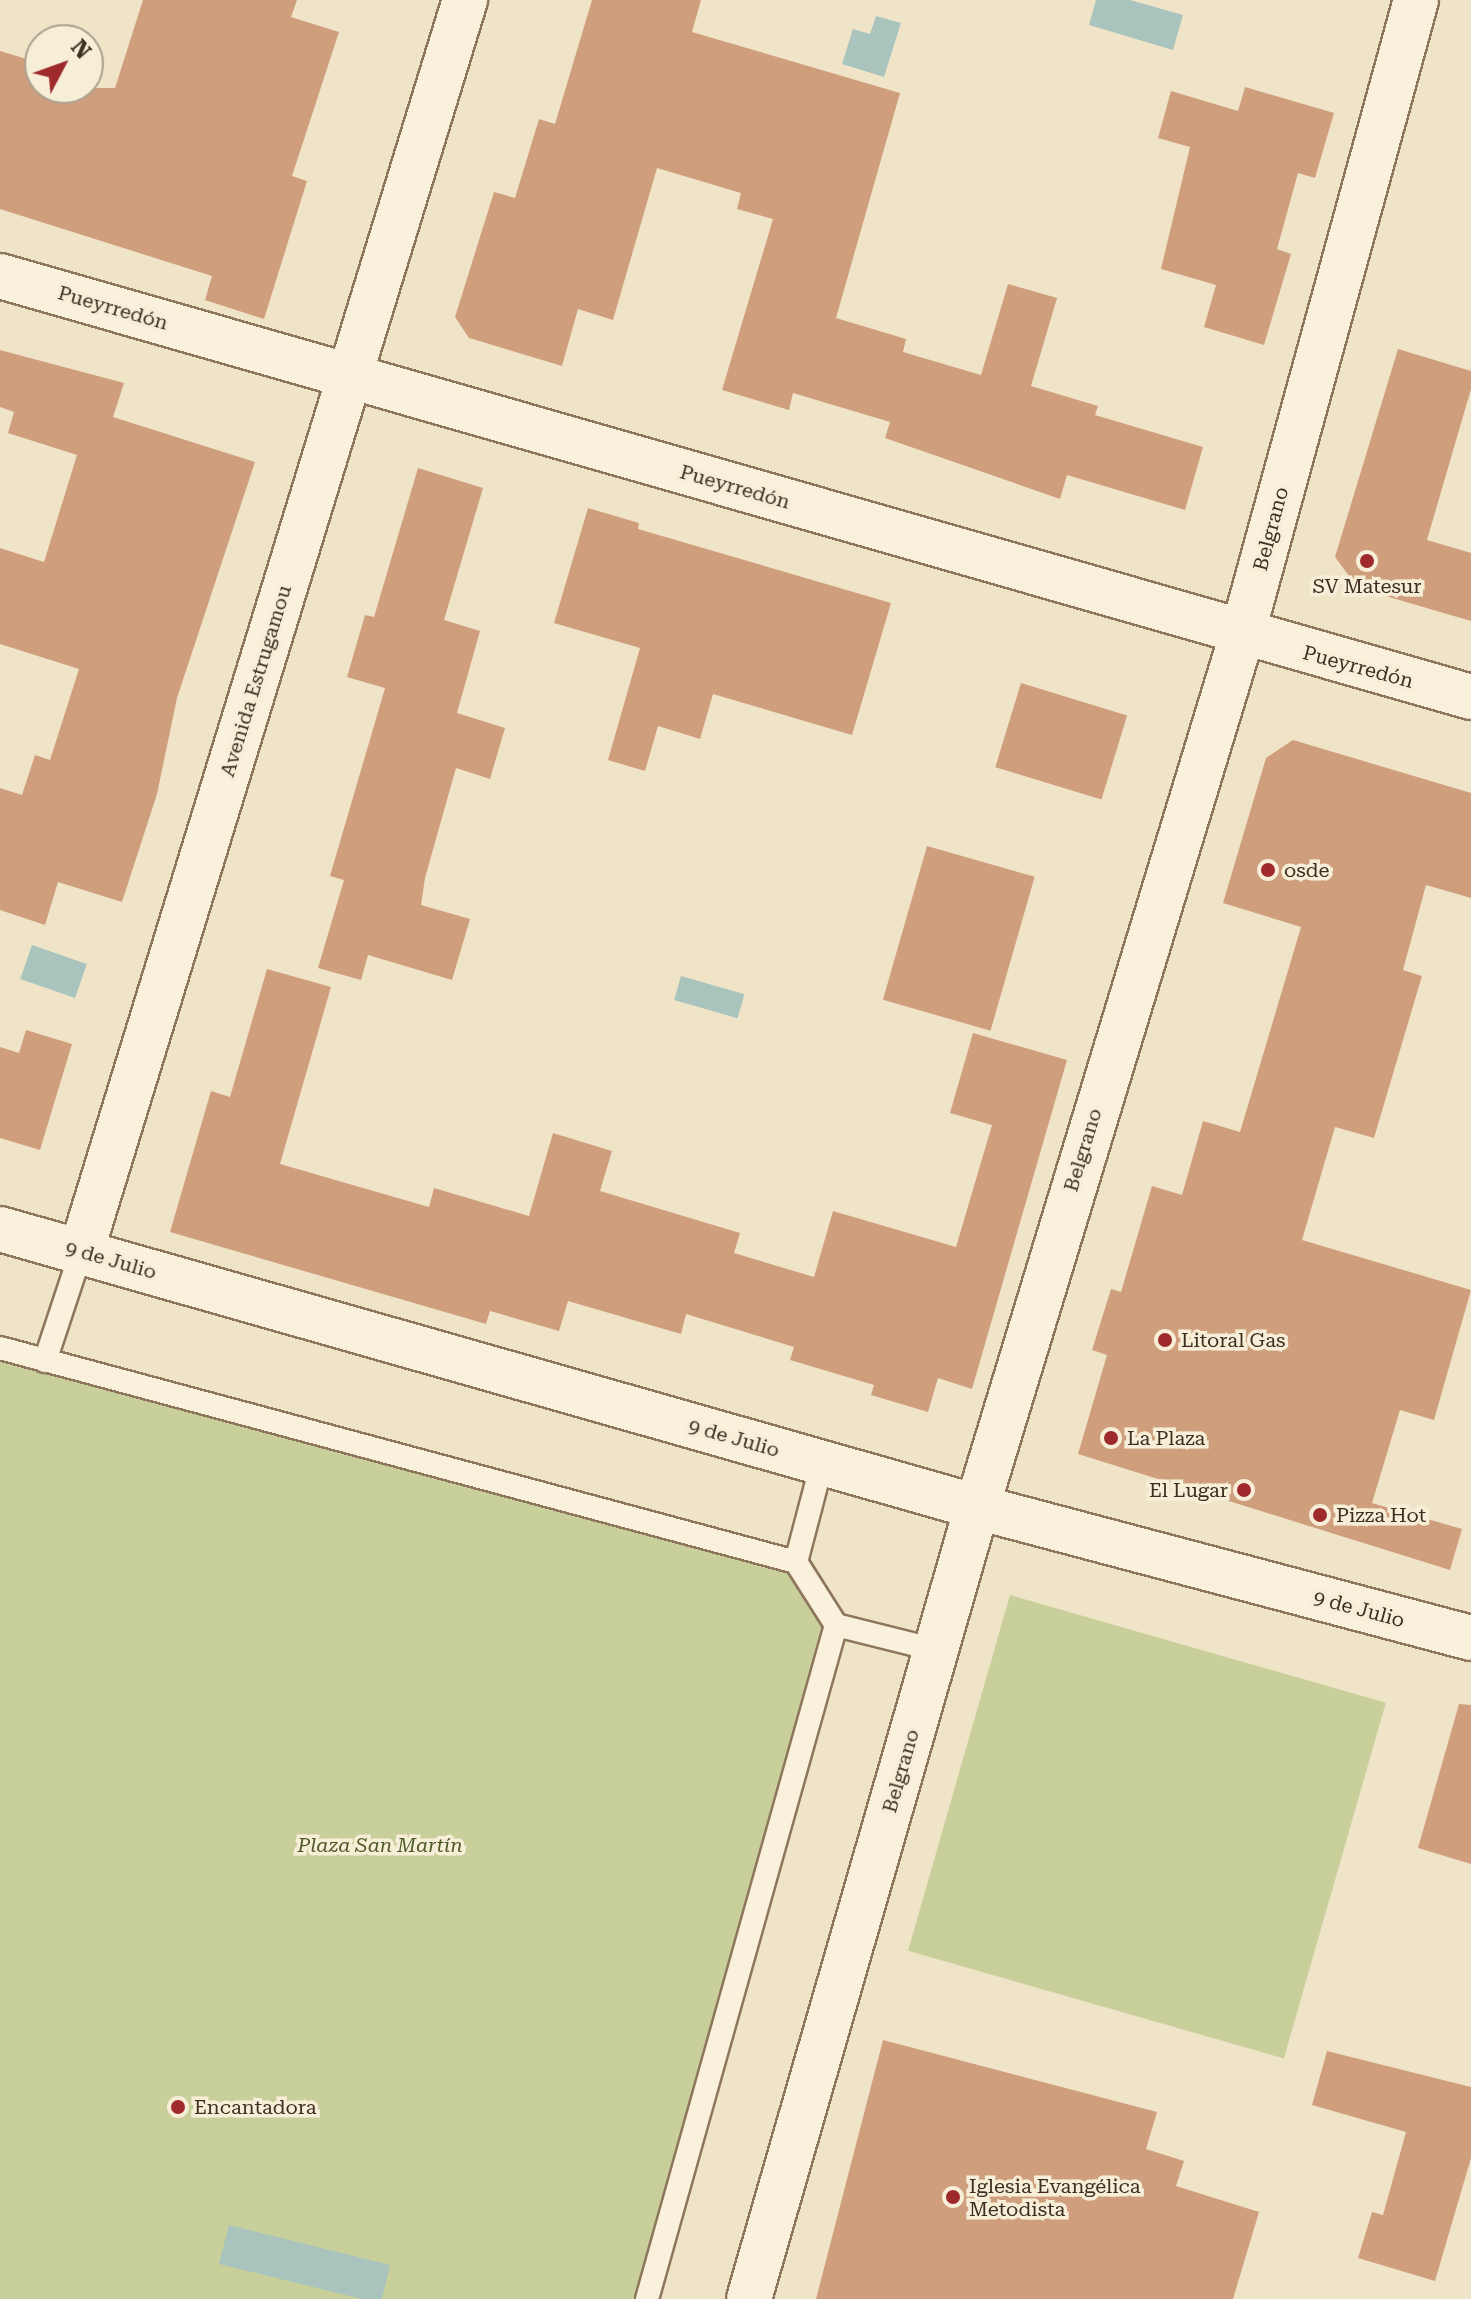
<!DOCTYPE html>
<meta charset="utf-8">
<style>
body{margin:0}
#map{position:relative;width:1471px;height:2299px;overflow:hidden;background:#f0e4c8;font-family:"Roboto Serif",serif}
div>[style]{position:absolute}
.green>*{inset:0;background:#c9cf9b;transform-origin:0 0}
.water>*{inset:0;background:#a9c4bc;transform-origin:0 0}
.building>*{inset:0;background:#cf9f7d;transform-origin:0 0}
.roads{filter:drop-shadow(2px 0 #8d765c) drop-shadow(-2px 0 #8d765c) drop-shadow(0 2px #8d765c) drop-shadow(0 -2px #8d765c)}
.service>*{height:22px;margin:-11px;padding:0 11px;transform-origin:11px;border-radius:11px;background:#faf1dc}
.minor>*{height:44px;margin:-22px;padding:0 22px;transform-origin:22px;border-radius:22px;background:#faf1dc}
.secondary>*{height:44px;margin:-22px;padding:0 22px;transform-origin:22px;border-radius:22px;background:#faf1dc}
.dots>*{width:22px;height:22px;translate:-50% -50%;box-sizing:border-box;border:4px solid #f7eed8;border-radius:50%}
span{translate:-50% -50%;white-space:nowrap;text-align:center;line-height:1.15;-webkit-text-stroke:7px #f7eed8;paint-order:stroke}
.street-label{font-size:20px;color:#3d2e20}
.poi-label{font-size:20px;color:#3d2e20}
.left{translate:0 -50%;text-align:left}
.right{translate:-100% -50%;text-align:right}
.park-label{font-size:20px;color:#4d5a26;font-style:italic}
.north{position:absolute;left:24px;top:24px;width:80px;height:80px;box-sizing:border-box;background:#f7eed8;border:2px solid #ada18e;border-radius:50%;rotate:49deg;font-size:22px;font-weight:700;line-height:32px;text-align:center;color:#3d2e20}
.north::after{content:'';display:block;margin:auto;width:28px;height:36px;background:#9e2a2b;clip-path:polygon(50% 0,100% 100%,50% 72%,0 100%)}
</style>
<div id="map">
<div class="green">
<i style="clip-path:polygon(0 1348px,796px 1562px,836px 1625px,647px 2299px,0 2299px)"></i>
<i style="left:1010px;top:1595px;width:391px;height:370px;rotate:16deg"></i>
</div>
<div class="water">
<i style="clip-path:polygon(1096px 0,1130px 0,1183px 15px,1173px 50px,1089px 25px)"></i>
<i style="clip-path:polygon(876px 16px,901px 23px,884px 77px,842px 64px,853px 29px,870px 34px)"></i>
<i style="left:32px;top:945px;width:58px;height:36px;rotate:19deg"></i>
<i style="left:681px;top:976px;width:66px;height:25px;rotate:16deg"></i>
<i style="clip-path:polygon(229px 2225px,390px 2265px,382px 2299px,362px 2299px,219px 2264px)"></i>
</div>
<div class="building">
<i style="clip-path:polygon(143px 0,297px 0,291px 17px,339px 32px,292px 176px,307px 181px,264px 319px,205px 300px,212px 276px,0 209px,0 51px,40px 63px,40px 88px,115px 88px)"></i>
<i style="clip-path:polygon(592px 0,701px 0,692px 32px,900px 93px,836px 318px,906px 339px,903px 352px,981px 375px,1008px 284px,1057px 298px,1031px 386px,1098px 406px,1095px 415px,1203px 447px,1185px 510px,1067px 475px,1060px 499px,885px 438px,890px 422px,793px 393px,789px 410px,722px 390px,773px 219px,737px 209px,741px 193px,657px 168px,613px 320px,578px 309px,562px 366px,469px 338px,455px 317px,494px 192px,515px 198px,539px 119px,555px 124px)"></i>
<i style="clip-path:polygon(1245px 87px,1334px 113px,1315px 178px,1298px 173px,1277px 249px,1291px 254px,1264px 345px,1204px 327px,1216px 285px,1161px 269px,1190px 147px,1158px 138px,1171px 91px,1238px 111px)"></i>
<i style="clip-path:polygon(1398px 349px,1471px 371px,1471px 389px,1427px 540px,1471px 553px,1471px 621px,1358px 588px,1335px 557px)"></i>
<i style="clip-path:polygon(0 350px,124px 383px,113px 417px,255px 462px,177px 698px,157px 794px,122px 902px,58px 882px,45px 925px,0 910px,0 788px,22px 795px,35px 755px,50px 760px,79px 669px,0 644px,0 548px,44px 562px,77px 455px,8px 433px,14px 412px,0 407px)"></i>
<i style="clip-path:polygon(418px 468px,483px 488px,444px 620px,480px 631px,457px 713px,505px 728px,490px 779px,456px 768px,425px 878px,421px 905px,470px 919px,452px 980px,368px 955px,361px 980px,318px 968px,344px 880px,330px 876px,385px 688px,347px 677px,365px 615px,374px 617px)"></i>
<i style="clip-path:polygon(588px 508px,639px 523px,638px 529px,891px 603px,852px 735px,713px 694px,700px 739px,658px 726px,645px 771px,608px 760px,640px 648px,554px 623px)"></i>
<i style="left:1021px;top:683px;width:111px;height:88px;rotate:17deg"></i>
<i style="clip-path:polygon(1293px 740px,1471px 793px,1471px 898px,1426px 885px,1403px 970px,1422px 976px,1374px 1138px,1335px 1127px,1302px 1240px,1471px 1290px,1434px 1420px,1400px 1410px,1372px 1503px,1462px 1529px,1450px 1570px,1078px 1454px,1107px 1355px,1092px 1350px,1111px 1289px,1121px 1292px,1152px 1186px,1182px 1195px,1203px 1121px,1240px 1132px,1301px 927px,1223px 903px,1266px 758px)"></i>
<i style="left:927px;top:846px;width:112px;height:160px;rotate:16deg"></i>
<i style="clip-path:polygon(267px 969px,331px 987px,280px 1164px,429px 1207px,434px 1188px,529px 1216px,553px 1133px,612px 1151px,600px 1191px,740px 1233px,734px 1253px,814px 1277px,833px 1211px,956px 1247px,992px 1125px,950px 1113px,973px 1033px,1067px 1060px,972px 1389px,938px 1378px,928px 1412px,871px 1395px,874px 1385px,790px 1360px,794px 1347px,686px 1314px,681px 1334px,568px 1301px,559px 1331px,490px 1311px,486px 1324px,170px 1232px,211px 1091px,230px 1097px)"></i>
<i style="clip-path:polygon(26px 1030px,72px 1044px,40px 1150px,0 1138px,0 1047px,19px 1053px)"></i>
<i style="clip-path:polygon(1459px 1704px,1471px 1705px,1471px 1864px,1418px 1848px)"></i>
<i style="clip-path:polygon(883px 2040px,1157px 2112px,1146px 2149px,1184px 2161px,1176px 2186px,1259px 2212px,1233px 2299px,816px 2299px)"></i>
<i style="clip-path:polygon(1327px 2051px,1471px 2087px,1471px 2158px,1435px 2281px,1358px 2258px,1372px 2212px,1383px 2215px,1406px 2132px,1312px 2105px)"></i>
</div>
<div class="roads">
<div class="service">
<i style="left:0;top:1348px;width:824px;rotate:15.05deg"></i>
<i style="left:796px;top:1562px;width:75px;rotate:57.6deg"></i>
<i style="left:836px;top:1625px;width:700px;rotate:105.66deg"></i>
<i style="left:45px;top:1361px;width:115px;rotate:-71.7deg"></i>
<i style="left:796px;top:1562px;width:102px;rotate:-75.3deg"></i>
<i style="left:836px;top:1625px;width:103px;rotate:14deg"></i>
</div>
<div class="minor">
<i style="left:1416px;top:0;width:658px;rotate:105.32deg"></i>
<i style="left:1242px;top:635px;width:911px;rotate:106.9deg"></i>
<i style="left:977px;top:1507px;width:511px;rotate:14.85deg"></i>
<i style="left:0;top:276px;width:1530px;rotate:15.97deg"></i>
</div>
<div class="secondary">
<i style="left:0;top:1229px;width:1016px;rotate:15.88deg"></i>
<i style="left:977px;top:1507px;width:824px;rotate:106.06deg"></i>
<i style="left:81px;top:1252px;width:1310px;rotate:-72.95deg"></i>
</div>
</div>
<div class="dots">
<i style="left:1367px;top:561px;background:#9e2a2b"></i>
<i style="left:1268px;top:870px;background:#9e2a2b"></i>
<i style="left:1165px;top:1340px;background:#9e2a2b"></i>
<i style="left:1111px;top:1438px;background:#9e2a2b"></i>
<i style="left:1244px;top:1490px;background:#9e2a2b"></i>
<i style="left:1320px;top:1515px;background:#9e2a2b"></i>
<i style="left:178px;top:2107px;background:#9e2a2b"></i>
<i style="left:953px;top:2197px;background:#9e2a2b"></i>
</div>
<div class="street-label">
<span style="left:113px;top:308px;rotate:16deg">Pueyrredón</span>
<span style="left:735px;top:487px;rotate:16deg">Pueyrredón</span>
<span style="left:1271px;top:529px;rotate:-75deg">Belgrano</span>
<span style="left:1358px;top:667px;rotate:15deg">Pueyrredón</span>
<span style="left:256px;top:681px;rotate:-73deg">Avenida Estrugamou</span>
<span style="left:1083px;top:1150px;rotate:-73deg">Belgrano</span>
<span style="left:111px;top:1260px;rotate:16deg">9 de Julio</span>
<span style="left:734px;top:1438px;rotate:16deg">9 de Julio</span>
<span style="left:1359px;top:1609px;rotate:15deg">9 de Julio</span>
<span style="left:901px;top:1771px;rotate:-74deg">Belgrano</span>
</div>
<div class="poi-label">
<span style="left:1367px;top:586px">SV Matesur</span>
<span class="left" style="left:1284px;top:870px">osde</span>
<span class="left" style="left:1181px;top:1340px">Litoral Gas</span>
<span class="left" style="left:1127px;top:1438px">La Plaza</span>
<span class="right" style="left:1228px;top:1490px">El Lugar</span>
<span class="left" style="left:1336px;top:1515px">Pizza Hot</span>
<span class="left" style="left:194px;top:2107px">Encantadora</span>
<span class="left" style="left:969px;top:2198px">Iglesia Evangélica<br>Metodista</span>
</div>
<div class="park-label">
<span style="left:380px;top:1845px">Plaza San Martín</span>
</div>
<div class="north">N</div>
</div>
